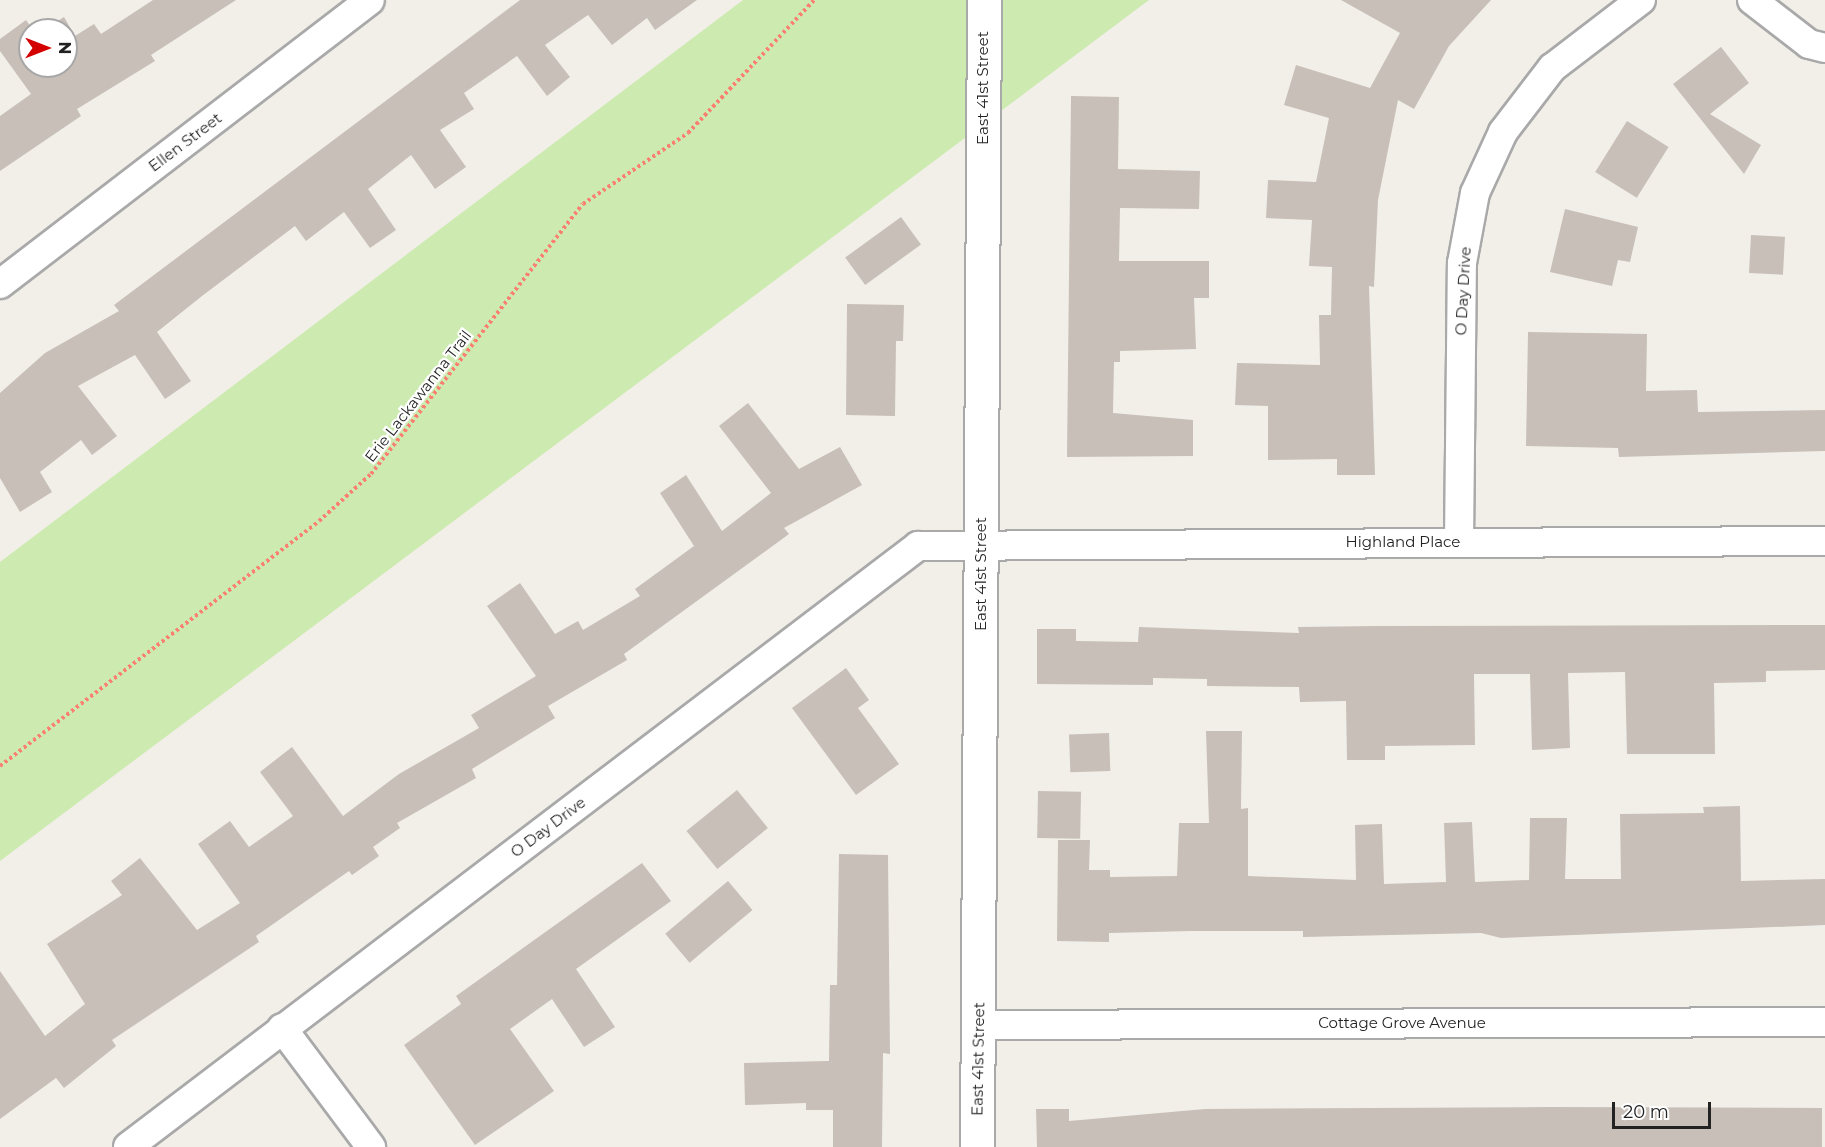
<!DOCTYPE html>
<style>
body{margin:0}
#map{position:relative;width:1825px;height:1147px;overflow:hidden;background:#f2efe9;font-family:Montserrat,sans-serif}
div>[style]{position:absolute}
.grass>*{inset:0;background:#cdebb0}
.building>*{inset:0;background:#c7bfb8;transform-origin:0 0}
.path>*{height:4px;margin-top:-2px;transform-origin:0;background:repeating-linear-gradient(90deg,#fa8072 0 3px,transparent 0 6px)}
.roads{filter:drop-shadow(2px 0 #a9a9a9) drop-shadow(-2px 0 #a9a9a9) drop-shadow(0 2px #a9a9a9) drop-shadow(0 -2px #a9a9a9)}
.minor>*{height:28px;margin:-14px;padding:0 14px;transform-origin:14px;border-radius:14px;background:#fff}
.tertiary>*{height:33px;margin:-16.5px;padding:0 16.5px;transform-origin:16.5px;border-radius:16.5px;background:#fff}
span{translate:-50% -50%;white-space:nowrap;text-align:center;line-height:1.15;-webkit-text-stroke:4.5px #fff;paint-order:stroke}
.street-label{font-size:15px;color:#222}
.north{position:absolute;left:18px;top:18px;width:60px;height:60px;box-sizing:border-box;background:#fff;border:2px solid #a7a7a7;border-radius:50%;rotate:90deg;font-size:16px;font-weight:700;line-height:24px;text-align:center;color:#222}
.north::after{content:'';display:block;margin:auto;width:21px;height:27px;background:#d40000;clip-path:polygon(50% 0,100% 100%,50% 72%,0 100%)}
.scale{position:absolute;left:1612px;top:1102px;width:99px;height:27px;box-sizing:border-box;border:3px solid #222;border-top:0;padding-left:8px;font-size:18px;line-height:21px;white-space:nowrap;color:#222;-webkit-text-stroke:4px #fff;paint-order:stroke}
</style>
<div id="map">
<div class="grass">
<i style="clip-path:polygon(743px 0,1149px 0,0 861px,0 562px)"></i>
</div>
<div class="building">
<i style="clip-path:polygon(153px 0,236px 0,151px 55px,155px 61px,77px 109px,81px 116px,0 171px,0 116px,31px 94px,0 51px,0 39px,26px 20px,33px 30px,30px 66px,66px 66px,66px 30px,44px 30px,64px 17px,75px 36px,94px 24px,101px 34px)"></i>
<i style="clip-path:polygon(520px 0,697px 0,655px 30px,647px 18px,612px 45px,588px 15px,545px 45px,570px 77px,547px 96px,517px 56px,464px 93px,474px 109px,440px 130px,466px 167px,435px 189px,411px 155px,368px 189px,396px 230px,370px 248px,344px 212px,306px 241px,295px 226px,202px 296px,157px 332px,191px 381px,165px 399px,135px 355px,78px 386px,117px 436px,92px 455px,81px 440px,40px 472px,52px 492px,20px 512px,0 478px,0 393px,45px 353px,119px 311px,114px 305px)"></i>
<i style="clip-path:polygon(1341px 0,1491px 0,1449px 46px,1414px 109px,1398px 100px,1378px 200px,1374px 287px,1369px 286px,1375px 475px,1337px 475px,1337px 459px,1268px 460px,1268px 406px,1235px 405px,1237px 363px,1320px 365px,1319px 315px,1331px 315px,1332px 267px,1309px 266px,1312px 220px,1266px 218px,1268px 180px,1316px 182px,1329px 118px,1284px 105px,1296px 65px,1370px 88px,1400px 33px)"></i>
<i style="clip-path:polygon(1721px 47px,1749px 83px,1710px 114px,1761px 145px,1744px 174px,1673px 84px)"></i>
<i style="clip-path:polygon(1071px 96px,1119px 97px,1118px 169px,1200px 171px,1199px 209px,1120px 208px,1119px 261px,1209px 261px,1209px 298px,1194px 298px,1196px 349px,1120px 351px,1120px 362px,1114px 362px,1113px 413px,1193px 420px,1193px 456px,1067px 457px)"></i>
<i style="left:1627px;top:121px;width:49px;height:60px;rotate:32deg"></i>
<i style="clip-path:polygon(1565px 209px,1638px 227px,1630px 262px,1618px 260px,1612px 286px,1550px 272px)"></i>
<i style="left:901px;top:217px;width:34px;height:69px;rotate:54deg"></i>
<i style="left:1751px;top:235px;width:34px;height:38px;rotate:3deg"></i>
<i style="clip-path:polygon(847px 304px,904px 305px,903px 341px,896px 341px,895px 416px,846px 415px)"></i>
<i style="clip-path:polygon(1528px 332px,1647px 334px,1646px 391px,1697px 390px,1698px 412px,1825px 410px,1825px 451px,1619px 457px,1618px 448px,1526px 446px)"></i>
<i style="clip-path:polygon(748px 403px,799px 469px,840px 447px,862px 485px,784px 528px,789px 534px,624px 654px,627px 660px,548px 706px,555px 718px,472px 769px,476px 778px,397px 823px,400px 828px,373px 847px,379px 856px,352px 875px,349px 871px,256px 936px,259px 942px,112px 1040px,116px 1046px,64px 1088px,56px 1078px,0 1119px,0 971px,45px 1036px,85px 1004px,47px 944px,122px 895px,111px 881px,140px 858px,197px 930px,240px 903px,198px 844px,230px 821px,249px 847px,293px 816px,260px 772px,292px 747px,343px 816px,399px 774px,479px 728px,471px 715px,536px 676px,487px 606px,520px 583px,555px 634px,578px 621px,583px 630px,640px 596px,635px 589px,694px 546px,660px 493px,686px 475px,722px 531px,771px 493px,719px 426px)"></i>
<i style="clip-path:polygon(1825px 625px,1825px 670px,1766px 671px,1766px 682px,1714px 683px,1715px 754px,1627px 754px,1625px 672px,1568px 673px,1570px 748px,1532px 750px,1530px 674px,1474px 674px,1475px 745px,1385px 746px,1385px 760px,1347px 760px,1346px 701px,1300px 702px,1299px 687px,1207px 686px,1207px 679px,1153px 678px,1153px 685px,1037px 684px,1037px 629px,1076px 629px,1076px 641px,1138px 642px,1139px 627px,1299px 633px,1298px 627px,1375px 626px)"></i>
<i style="clip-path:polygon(846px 668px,869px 700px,858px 708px,899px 764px,856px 795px,792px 708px)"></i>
<i style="clip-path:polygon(1206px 731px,1242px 731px,1241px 809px,1248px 808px,1248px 876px,1356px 880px,1355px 825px,1382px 824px,1384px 884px,1446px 882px,1444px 823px,1472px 822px,1475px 882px,1529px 880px,1530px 818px,1567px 818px,1565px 879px,1621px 879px,1620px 814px,1704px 813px,1703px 807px,1740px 806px,1741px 881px,1825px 879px,1825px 925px,1501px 938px,1481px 933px,1303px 937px,1303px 931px,1192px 931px,1109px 933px,1109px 942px,1057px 941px,1058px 840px,1090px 840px,1089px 870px,1110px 870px,1110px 877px,1177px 876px,1179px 823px,1209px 823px)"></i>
<i style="left:1109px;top:733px;width:38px;height:40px;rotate:88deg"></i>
<i style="left:737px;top:790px;width:49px;height:65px;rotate:51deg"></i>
<i style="left:1038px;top:791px;width:43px;height:47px;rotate:1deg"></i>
<i style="clip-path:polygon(839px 854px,888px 855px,890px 1054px,883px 1053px,882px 1147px,833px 1147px,833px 1110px,806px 1110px,806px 1103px,745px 1105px,744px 1063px,829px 1061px,830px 985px,837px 985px)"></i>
<i style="clip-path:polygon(642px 863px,671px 901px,576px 969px,615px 1027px,584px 1047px,552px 999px,510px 1029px,554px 1091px,475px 1145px,404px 1045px,461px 1004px,456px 996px)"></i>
<i style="left:728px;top:881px;width:38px;height:82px;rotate:50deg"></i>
<i style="clip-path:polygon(1550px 1107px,1822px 1108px,1822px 1147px,1037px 1147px,1036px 1109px,1069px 1109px,1069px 1121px,1205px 1109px)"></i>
</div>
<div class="path">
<i style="left:0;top:766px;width:402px;rotate:-37.5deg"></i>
<i style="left:319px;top:521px;width:70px;rotate:-42.1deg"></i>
<i style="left:371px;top:474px;width:343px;rotate:-51.9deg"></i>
<i style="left:583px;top:204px;width:127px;rotate:-34.1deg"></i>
<i style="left:688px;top:133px;width:183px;rotate:-46.5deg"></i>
</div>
<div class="roads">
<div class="minor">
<i style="left:1752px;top:0;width:72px;rotate:37.7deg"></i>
<i style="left:1809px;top:44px;width:16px;rotate:14deg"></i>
<i style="left:0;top:284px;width:466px;rotate:-37.5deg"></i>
<i style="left:1459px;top:542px;width:279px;rotate:-89.4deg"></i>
<i style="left:1462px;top:263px;width:71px;rotate:-79.5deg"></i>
<i style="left:1475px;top:193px;width:67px;rotate:-65.3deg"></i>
<i style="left:1503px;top:132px;width:81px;rotate:-52.6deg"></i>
<i style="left:1552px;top:68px;width:112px;rotate:-37.4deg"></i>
<i style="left:978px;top:1025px;width:847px;rotate:-0.2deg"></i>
<i style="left:282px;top:1028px;width:149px;rotate:53.2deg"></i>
<i style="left:128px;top:1147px;width:993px;rotate:-37.26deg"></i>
<i style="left:918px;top:546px;width:907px;rotate:-0.32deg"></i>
</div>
<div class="tertiary">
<i style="left:977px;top:1147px;width:1147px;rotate:-89.65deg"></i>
</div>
</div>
<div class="street-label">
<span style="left:983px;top:88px;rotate:-90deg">East 41st Street</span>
<span style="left:185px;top:142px;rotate:-37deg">Ellen Street</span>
<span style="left:1463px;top:291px;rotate:-87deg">O Day Drive</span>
<span style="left:418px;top:396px;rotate:-52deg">Erie Lackawanna Trail</span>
<span style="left:1403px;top:542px">Highland Place</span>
<span style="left:981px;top:574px;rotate:-90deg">East 41st Street</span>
<span style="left:548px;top:827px;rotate:-37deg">O Day Drive</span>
<span style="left:1402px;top:1023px">Cottage Grove Avenue</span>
<span style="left:978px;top:1059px;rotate:-89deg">East 41st Street</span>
</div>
<div class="north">N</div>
<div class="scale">20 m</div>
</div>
